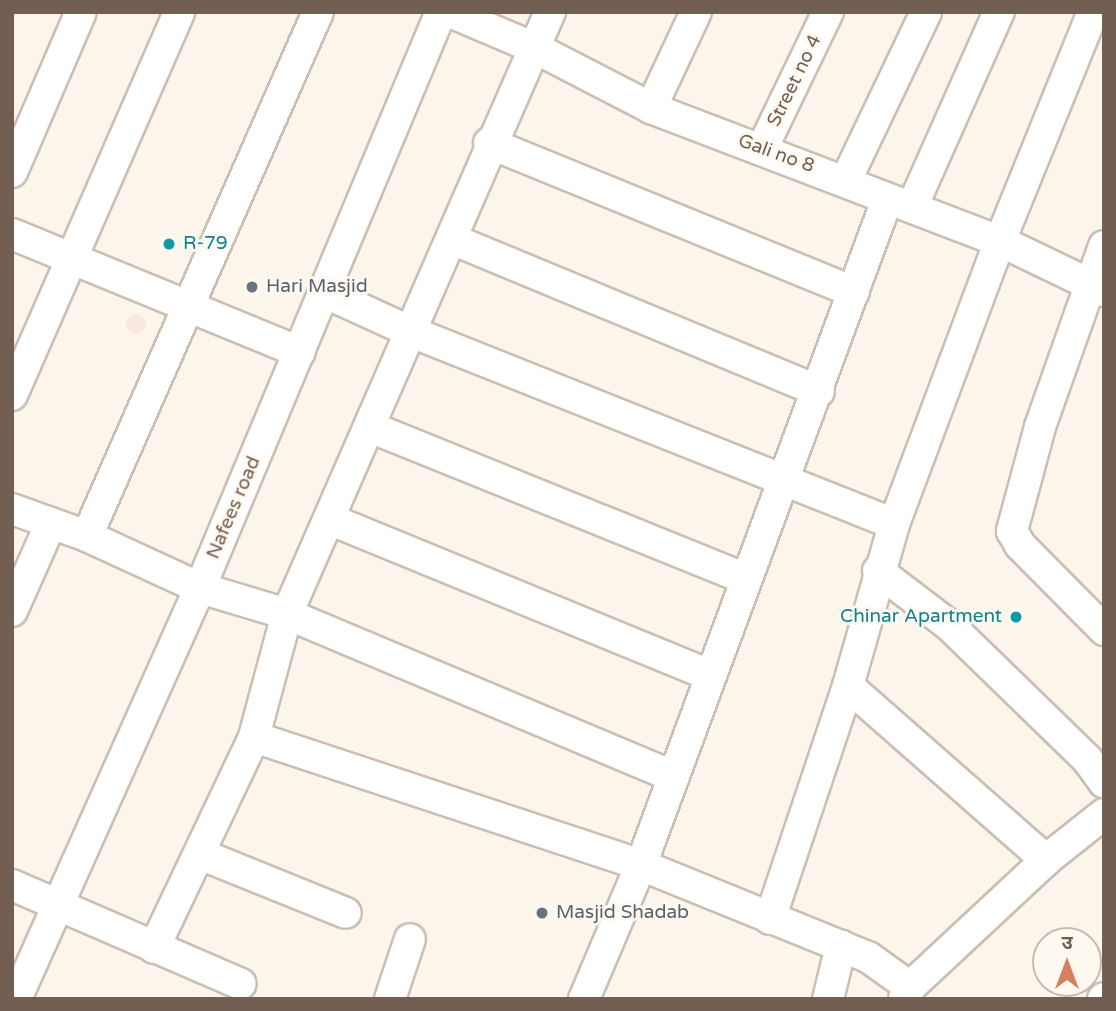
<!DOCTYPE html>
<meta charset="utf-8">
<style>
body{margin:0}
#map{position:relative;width:1116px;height:1011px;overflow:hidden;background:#fbf5eb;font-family:"Varela Round","Noto Sans Devanagari",sans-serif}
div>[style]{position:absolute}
.commercial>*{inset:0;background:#f9e9e0}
.round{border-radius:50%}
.roads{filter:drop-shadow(2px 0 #ccbeb2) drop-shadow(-2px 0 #ccbeb2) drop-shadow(0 2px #ccbeb2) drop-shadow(0 -2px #ccbeb2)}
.minor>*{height:30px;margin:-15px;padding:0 15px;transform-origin:15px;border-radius:15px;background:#fff}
.dots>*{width:19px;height:19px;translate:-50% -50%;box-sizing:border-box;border:4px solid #fdf9f1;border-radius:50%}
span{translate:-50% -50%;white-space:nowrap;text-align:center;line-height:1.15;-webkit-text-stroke:6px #fdf9f1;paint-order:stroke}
.street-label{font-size:19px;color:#735f51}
.culture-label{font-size:19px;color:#0d838f}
.left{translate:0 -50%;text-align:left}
.right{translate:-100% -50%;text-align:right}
.worship-label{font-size:19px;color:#5b616d}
.frame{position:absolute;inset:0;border:14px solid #735f51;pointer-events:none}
.north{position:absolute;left:1032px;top:927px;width:70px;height:70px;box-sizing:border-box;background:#fdf9f1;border:2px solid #c6bbb1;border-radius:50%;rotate:0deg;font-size:19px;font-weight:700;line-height:28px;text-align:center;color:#735f51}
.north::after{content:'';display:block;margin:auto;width:24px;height:32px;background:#d6805f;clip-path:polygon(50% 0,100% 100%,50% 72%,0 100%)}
</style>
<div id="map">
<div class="commercial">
<i class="round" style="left:126px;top:314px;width:20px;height:20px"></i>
</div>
<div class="roads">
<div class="minor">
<i style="left:450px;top:12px;width:92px;rotate:23deg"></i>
<i style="left:535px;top:48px;width:131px;rotate:27.3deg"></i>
<i style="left:651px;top:108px;width:373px;rotate:20.9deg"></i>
<i style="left:1000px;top:241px;width:115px;rotate:25.7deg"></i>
<i style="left:651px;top:108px;width:106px;rotate:-64.9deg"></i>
<i style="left:489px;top:143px;width:394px;rotate:22.2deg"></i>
<i style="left:762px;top:149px;width:152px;rotate:-64.3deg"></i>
<i style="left:12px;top:172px;width:174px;rotate:-66.7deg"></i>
<i style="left:846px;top:180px;width:186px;rotate:-64.5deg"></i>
<i style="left:912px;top:207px;width:214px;rotate:-66deg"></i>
<i style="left:12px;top:234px;width:311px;rotate:22.3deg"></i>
<i style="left:454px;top:240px;width:395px;rotate:22.5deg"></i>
<i style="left:1104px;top:246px;width:192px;rotate:109.5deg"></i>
<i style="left:1040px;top:427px;width:108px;rotate:105.1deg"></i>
<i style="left:1012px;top:531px;width:16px;rotate:60deg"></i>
<i style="left:1020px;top:545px;width:120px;rotate:45.3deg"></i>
<i style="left:326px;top:293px;width:91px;rotate:24.6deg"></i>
<i style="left:409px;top:331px;width:522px;rotate:21.7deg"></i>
<i style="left:12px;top:395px;width:418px;rotate:-66.4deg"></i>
<i style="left:370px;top:427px;width:406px;rotate:22deg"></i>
<i style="left:12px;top:509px;width:80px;rotate:19.8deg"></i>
<i style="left:87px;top:536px;width:124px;rotate:24.7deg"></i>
<i style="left:200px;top:588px;width:91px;rotate:16.6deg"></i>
<i style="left:287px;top:614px;width:419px;rotate:22.8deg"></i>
<i style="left:329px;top:519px;width:411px;rotate:22.3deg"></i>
<i style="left:87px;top:536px;width:573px;rotate:-66.21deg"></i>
<i style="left:878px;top:571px;width:89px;rotate:37.3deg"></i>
<i style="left:949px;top:625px;width:192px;rotate:44.2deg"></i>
<i style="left:1087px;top:759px;width:29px;rotate:54deg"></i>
<i style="left:12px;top:611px;width:96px;rotate:-66.1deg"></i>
<i style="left:848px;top:686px;width:264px;rotate:41.3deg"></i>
<i style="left:254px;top:737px;width:408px;rotate:18.3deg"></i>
<i style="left:641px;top:865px;width:245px;rotate:22.1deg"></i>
<i style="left:868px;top:957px;width:52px;rotate:35.5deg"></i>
<i style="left:200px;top:854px;width:157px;rotate:22deg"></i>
<i style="left:12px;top:885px;width:249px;rotate:23.4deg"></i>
<i style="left:770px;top:919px;width:246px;rotate:-71.5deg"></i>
<i style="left:848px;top:686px;width:168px;rotate:-74.1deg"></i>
<i style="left:894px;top:524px;width:302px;rotate:-69.5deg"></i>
<i style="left:1000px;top:241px;width:247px;rotate:-67.9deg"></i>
<i style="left:154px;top:948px;width:233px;rotate:-64.6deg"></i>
<i style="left:254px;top:737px;width:127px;rotate:-75deg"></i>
<i style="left:287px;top:614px;width:657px;rotate:-66.4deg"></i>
<i style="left:16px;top:999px;width:450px;rotate:-65.9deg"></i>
<i style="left:200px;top:588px;width:624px;rotate:-67.3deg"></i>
<i style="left:390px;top:999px;width:63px;rotate:-71.6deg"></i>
<i style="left:584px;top:999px;width:146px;rotate:-67deg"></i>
<i style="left:641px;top:865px;width:709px;rotate:-69.7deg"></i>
<i style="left:828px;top:999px;width:55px;rotate:-76.2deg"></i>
<i style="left:904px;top:999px;width:13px;rotate:-63deg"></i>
<i style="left:910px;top:987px;width:186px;rotate:-43deg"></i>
<i style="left:1046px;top:860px;width:74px;rotate:-38.4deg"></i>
<i style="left:1103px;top:999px;width:1px;rotate:-45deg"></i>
</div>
</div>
<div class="dots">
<i style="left:169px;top:244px;background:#0f9aa8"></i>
<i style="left:252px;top:287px;background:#6b7280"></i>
<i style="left:1016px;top:617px;background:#0f9aa8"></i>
<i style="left:542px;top:913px;background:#6b7280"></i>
</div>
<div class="street-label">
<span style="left:795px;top:81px;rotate:-64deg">Street no 4</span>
<span style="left:776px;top:154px;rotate:20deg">Gali no 8</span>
<span style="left:234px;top:508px;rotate:-67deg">Nafees road</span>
</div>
<div class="culture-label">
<span class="left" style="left:183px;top:244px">R-79</span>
<span class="right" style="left:1002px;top:617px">Chinar Apartment</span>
</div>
<div class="worship-label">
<span class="left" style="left:266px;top:287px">Hari Masjid</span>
<span class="left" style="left:556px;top:913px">Masjid Shadab</span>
</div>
<div class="frame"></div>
<div class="north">उ</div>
</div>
